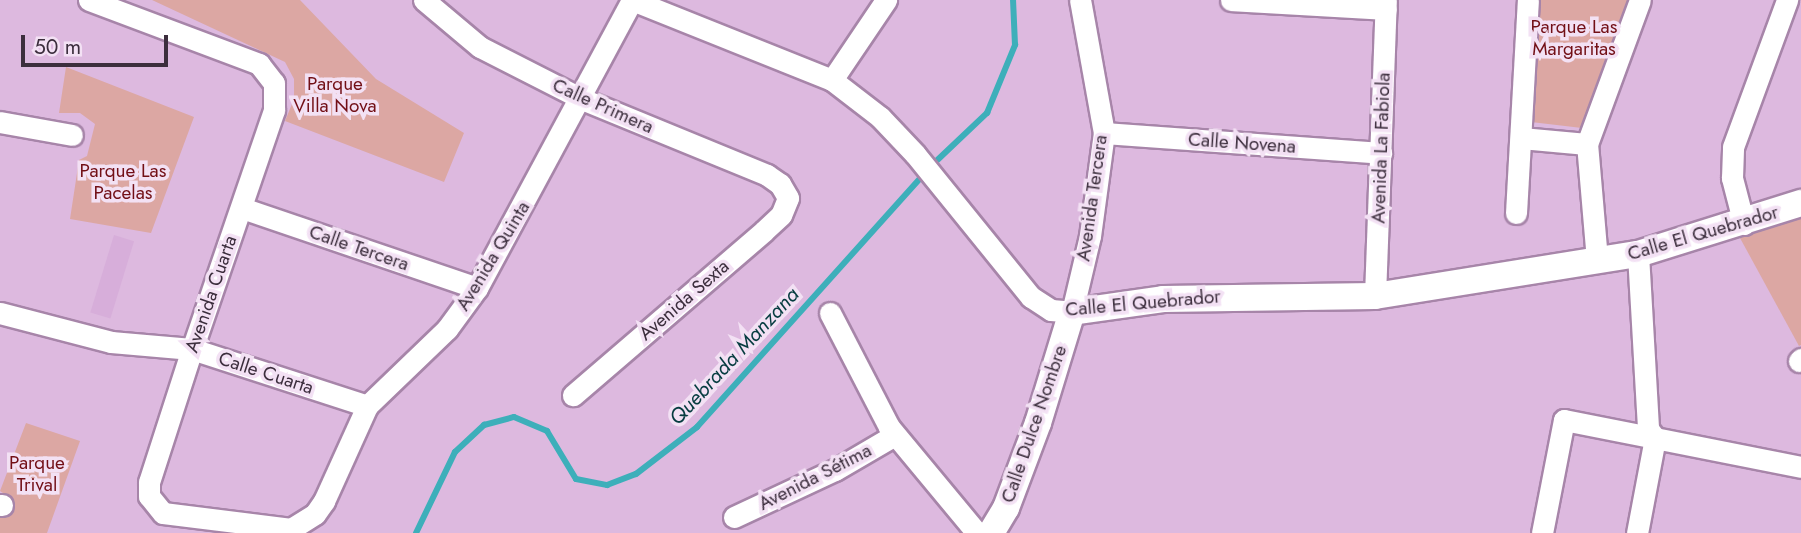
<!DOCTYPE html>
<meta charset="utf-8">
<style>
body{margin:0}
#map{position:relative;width:1801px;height:533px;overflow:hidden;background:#ddb9df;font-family:Jost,sans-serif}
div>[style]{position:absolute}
.built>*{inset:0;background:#d7aeda;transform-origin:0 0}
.green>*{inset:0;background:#dca7a3}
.stream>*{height:6px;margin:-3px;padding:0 3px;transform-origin:3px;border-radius:3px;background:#3dafba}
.roads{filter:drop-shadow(2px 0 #a785a9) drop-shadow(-2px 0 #a785a9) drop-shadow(0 2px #a785a9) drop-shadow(0 -2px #a785a9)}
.minor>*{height:21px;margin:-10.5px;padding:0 10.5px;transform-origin:10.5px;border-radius:10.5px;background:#fff}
.tertiary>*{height:26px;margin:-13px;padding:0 13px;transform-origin:13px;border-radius:13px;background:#fff}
span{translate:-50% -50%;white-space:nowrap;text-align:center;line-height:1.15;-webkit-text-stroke:7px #f3e1f4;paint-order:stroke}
.park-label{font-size:19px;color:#720f16}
.street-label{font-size:19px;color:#3c2e3d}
.water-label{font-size:21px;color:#063c40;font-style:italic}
.scale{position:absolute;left:21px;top:35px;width:147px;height:32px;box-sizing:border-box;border:4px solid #3c2e3d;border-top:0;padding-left:9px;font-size:21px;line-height:24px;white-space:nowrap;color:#3c2e3d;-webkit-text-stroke:5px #f3e1f4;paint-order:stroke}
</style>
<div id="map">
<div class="built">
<i style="left:114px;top:235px;width:21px;height:81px;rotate:17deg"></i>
</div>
<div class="green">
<i style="clip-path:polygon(152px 0,300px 0,376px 79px,464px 133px,444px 182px,285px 121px,294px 99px,294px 79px,285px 62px)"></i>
<i style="clip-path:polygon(1538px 0,1629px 0,1582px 128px,1531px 122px)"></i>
<i style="clip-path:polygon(66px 67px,194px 117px,151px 233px,70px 219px,79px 160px,87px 156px,95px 124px,80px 113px,59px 113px)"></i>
<i style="clip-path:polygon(1801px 217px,1801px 345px,1799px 346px,1740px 238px)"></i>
<i style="clip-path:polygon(26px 423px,80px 441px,47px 533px,0 533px,0 514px,6px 516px,12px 499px,0 491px)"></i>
</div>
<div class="stream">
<i style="left:416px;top:533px;width:90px;rotate:-64.3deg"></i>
<i style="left:455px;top:452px;width:40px;rotate:-43deg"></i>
<i style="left:484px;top:425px;width:31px;rotate:-15deg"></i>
<i style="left:514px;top:417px;width:36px;rotate:23deg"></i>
<i style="left:547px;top:431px;width:56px;rotate:58.9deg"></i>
<i style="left:576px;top:479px;width:32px;rotate:11deg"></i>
<i style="left:607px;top:485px;width:31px;rotate:-21deg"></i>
<i style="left:636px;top:474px;width:77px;rotate:-37.6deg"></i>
<i style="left:697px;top:427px;width:349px;rotate:-48.1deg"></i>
<i style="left:930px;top:167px;width:79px;rotate:-43.5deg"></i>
<i style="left:987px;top:113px;width:74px;rotate:-67.6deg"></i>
<i style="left:1015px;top:45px;width:45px;rotate:-92.5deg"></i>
</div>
<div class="roads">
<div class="minor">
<i style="left:89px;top:0;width:182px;rotate:20.6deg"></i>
<i style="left:259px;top:64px;width:24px;rotate:52deg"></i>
<i style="left:274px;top:83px;width:27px;rotate:90deg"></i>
<i style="left:274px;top:110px;width:253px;rotate:108.9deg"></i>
<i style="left:192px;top:349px;width:140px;rotate:107.9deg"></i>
<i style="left:149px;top:482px;width:14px;rotate:90deg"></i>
<i style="left:149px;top:496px;width:22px;rotate:51deg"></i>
<i style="left:163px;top:513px;width:129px;rotate:7.1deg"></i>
<i style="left:291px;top:529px;width:28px;rotate:-32deg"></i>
<i style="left:315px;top:514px;width:16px;rotate:-55deg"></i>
<i style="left:324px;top:501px;width:104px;rotate:-65.6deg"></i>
<i style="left:367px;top:406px;width:111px;rotate:-43.9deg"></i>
<i style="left:447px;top:329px;width:51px;rotate:-53.8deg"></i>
<i style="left:477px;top:288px;width:327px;rotate:-61.7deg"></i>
<i style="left:424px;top:0;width:73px;rotate:40deg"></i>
<i style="left:480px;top:47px;width:114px;rotate:27deg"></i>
<i style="left:582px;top:99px;width:200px;rotate:22.3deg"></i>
<i style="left:767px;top:175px;width:16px;rotate:35deg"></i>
<i style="left:780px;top:184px;width:16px;rotate:60deg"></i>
<i style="left:788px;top:198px;width:18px;rotate:112deg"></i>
<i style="left:781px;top:215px;width:23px;rotate:137deg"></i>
<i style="left:764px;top:231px;width:252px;rotate:139.3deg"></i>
<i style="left:632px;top:0;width:215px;rotate:21.8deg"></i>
<i style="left:832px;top:80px;width:61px;rotate:37.6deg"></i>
<i style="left:880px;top:117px;width:51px;rotate:46.6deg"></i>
<i style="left:915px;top:154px;width:184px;rotate:51deg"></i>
<i style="left:1031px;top:297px;width:24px;rotate:33deg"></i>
<i style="left:1051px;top:310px;width:21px;rotate:5deg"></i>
<i style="left:1072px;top:312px;width:78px;rotate:-76.7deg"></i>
<i style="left:1090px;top:236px;width:104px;rotate:-82.3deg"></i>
<i style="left:1104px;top:133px;width:135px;rotate:-100.2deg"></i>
<i style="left:1231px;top:0;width:155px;rotate:3.3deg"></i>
<i style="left:832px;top:80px;width:97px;rotate:-56deg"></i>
<i style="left:0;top:122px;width:73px;rotate:10.2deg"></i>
<i style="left:1104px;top:133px;width:278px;rotate:4.1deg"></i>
<i style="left:1521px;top:138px;width:66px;rotate:5.2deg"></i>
<i style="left:242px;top:208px;width:248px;rotate:18.8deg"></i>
<i style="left:1516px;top:213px;width:213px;rotate:-86.8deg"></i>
<i style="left:1744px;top:224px;width:48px;rotate:-104.6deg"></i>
<i style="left:1732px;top:178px;width:31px;rotate:-88deg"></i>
<i style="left:1733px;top:147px;width:157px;rotate:-69.8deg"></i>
<i style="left:1638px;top:254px;width:175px;rotate:86.7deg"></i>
<i style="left:1648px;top:429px;width:11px;rotate:52deg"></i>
<i style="left:1655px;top:438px;width:149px;rotate:11.2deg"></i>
<i style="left:1597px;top:260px;width:116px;rotate:-94.9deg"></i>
<i style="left:1587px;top:144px;width:153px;rotate:-69.8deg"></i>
<i style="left:1375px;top:296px;width:296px;rotate:-87.9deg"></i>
<i style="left:0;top:313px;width:115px;rotate:14.6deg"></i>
<i style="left:111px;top:342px;width:81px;rotate:4.9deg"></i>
<i style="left:192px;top:349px;width:184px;rotate:18deg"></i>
<i style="left:830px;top:313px;width:128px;rotate:62.6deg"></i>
<i style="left:889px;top:427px;width:138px;rotate:50.3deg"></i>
<i style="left:1799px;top:361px;width:3px;rotate:-45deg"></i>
<i style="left:0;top:505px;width:2px"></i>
<i style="left:734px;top:517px;width:111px;rotate:-25deg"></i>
<i style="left:835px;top:470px;width:69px;rotate:-30.3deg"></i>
<i style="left:1542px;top:533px;width:115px;rotate:-79deg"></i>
<i style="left:1564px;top:420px;width:93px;rotate:11.2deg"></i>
<i style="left:1655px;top:438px;width:97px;rotate:100.7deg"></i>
</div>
<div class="tertiary">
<i style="left:991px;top:533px;width:29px;rotate:-59deg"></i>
<i style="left:1006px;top:508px;width:91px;rotate:-69.4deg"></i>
<i style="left:1038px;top:423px;width:116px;rotate:-73deg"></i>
<i style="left:1072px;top:312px;width:92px;rotate:-8.1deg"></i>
<i style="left:1163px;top:299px;width:212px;rotate:-0.8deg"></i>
<i style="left:1375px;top:296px;width:266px;rotate:-9.1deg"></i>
<i style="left:1638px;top:254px;width:171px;rotate:-17.4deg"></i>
</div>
</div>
<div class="park-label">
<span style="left:1574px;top:38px">Parque Las<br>Margaritas</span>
<span style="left:335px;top:95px">Parque<br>Villa Nova</span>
<span style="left:123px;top:182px">Parque Las<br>Pacelas</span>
<span style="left:37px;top:474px">Parque<br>Trival</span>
</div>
<div class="street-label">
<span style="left:603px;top:106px;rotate:24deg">Calle Primera</span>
<span style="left:1242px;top:143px;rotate:4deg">Calle Novena</span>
<span style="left:1381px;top:148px;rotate:-88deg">Avenida La Fabiola</span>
<span style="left:1092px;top:198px;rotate:-82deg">Avenida Tercera</span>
<span style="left:1703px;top:233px;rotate:-16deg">Calle El Quebrador</span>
<span style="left:359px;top:248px;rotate:19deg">Calle Tercera</span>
<span style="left:493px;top:256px;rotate:-59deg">Avenida Quinta</span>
<span style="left:211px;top:294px;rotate:-71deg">Avenida Cuarta</span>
<span style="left:684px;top:300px;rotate:-41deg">Avenida Sexta</span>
<span style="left:1143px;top:303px;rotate:-5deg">Calle El Quebrador</span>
<span style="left:266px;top:373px;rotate:18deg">Calle Cuarta</span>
<span style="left:1034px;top:424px;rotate:-71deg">Calle Dulce Nombre</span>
<span style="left:815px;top:477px;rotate:-27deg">Avenida Sétima</span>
</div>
<div class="water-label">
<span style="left:734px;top:356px;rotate:-47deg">Quebrada Manzana</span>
</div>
<div class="scale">50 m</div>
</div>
